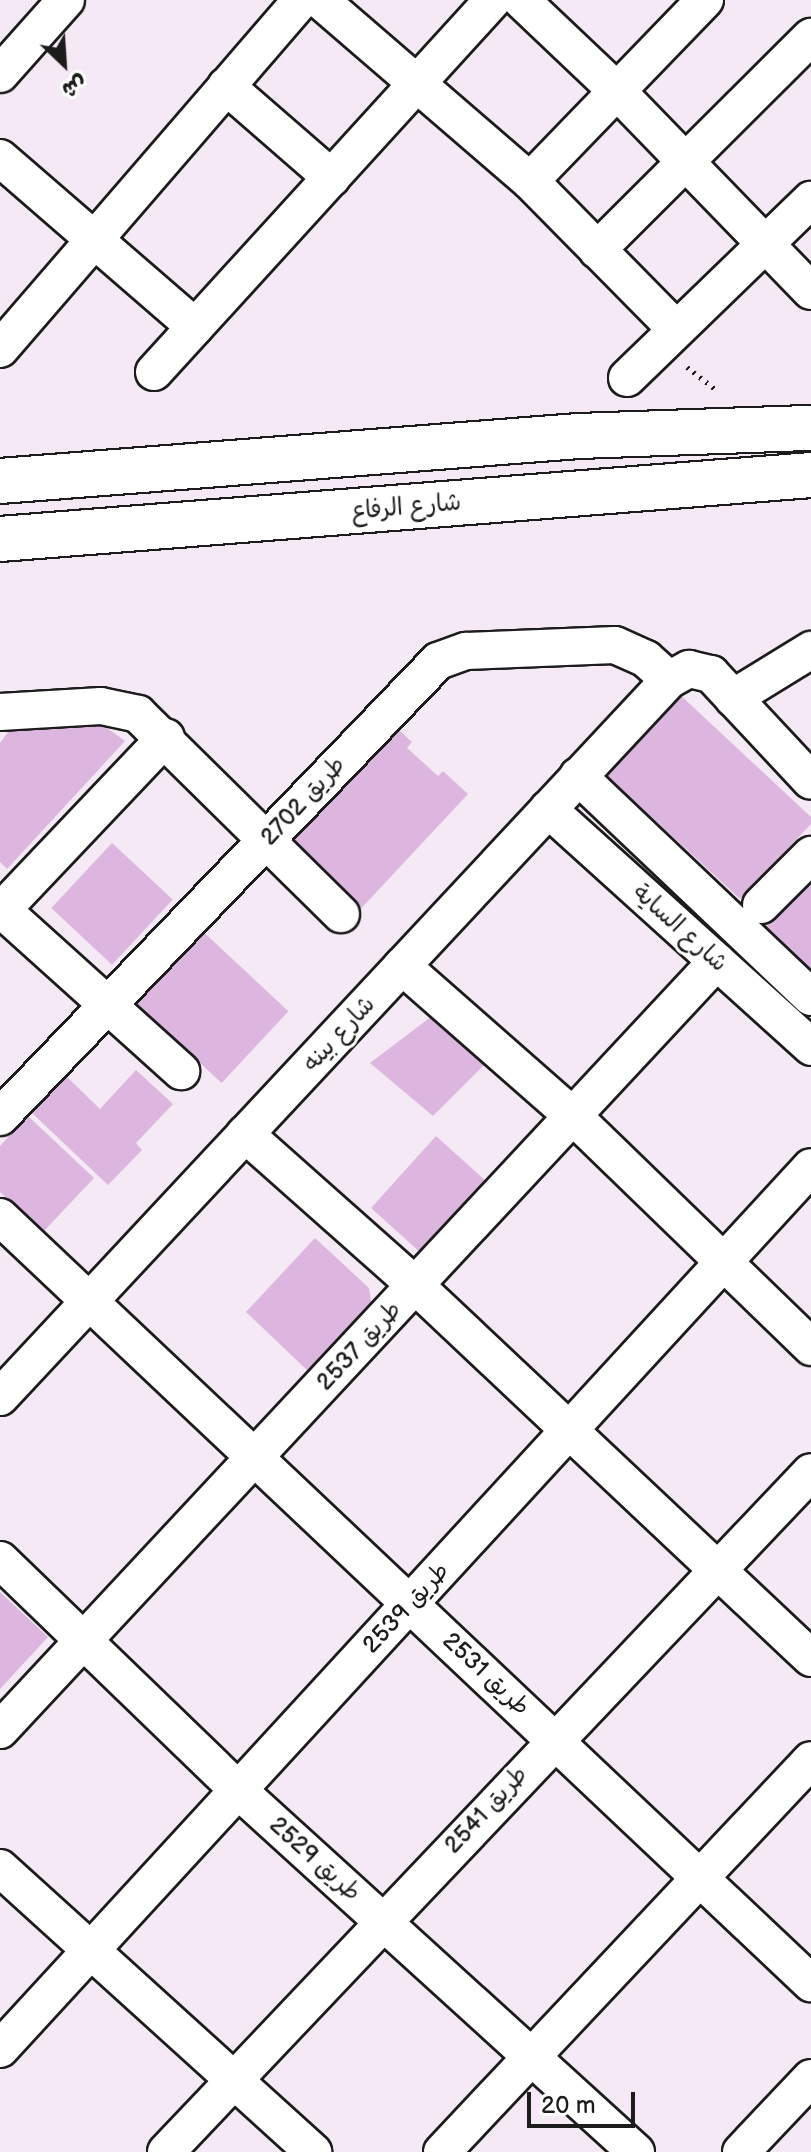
<!DOCTYPE html>
<meta charset="utf-8">
<style>
body{margin:0}
#map{position:relative;width:811px;height:2152px;overflow:hidden;background:#f4e9f5;font-family:"Balsamiq Sans","Playpen Sans Arabic",sans-serif}
div>[style]{position:absolute}
.building>*{inset:0;background:#dcb6de;transform-origin:0 0}
.path>*{height:5px;margin-top:-2.5px;transform-origin:0;background:repeating-linear-gradient(90deg,#1c1c1c 0 2px,transparent 0 8px)}
.roads{filter:drop-shadow(2px 0 #1c1c1c) drop-shadow(-2px 0 #1c1c1c) drop-shadow(0 2px #1c1c1c) drop-shadow(0 -2px #1c1c1c)}
.minor>*{height:36px;margin:-18px;padding:0 18px;transform-origin:18px;border-radius:18px;background:#fff}
.major>*{height:44px;margin:-22px;padding:0 22px;transform-origin:22px;border-radius:22px;background:#fff}
span{translate:-50% -50%;white-space:nowrap;text-align:center;line-height:1.15;-webkit-text-stroke:6px #fff;paint-order:stroke}
.street-label{font-size:24px;color:#1c1c1c}
.north{position:absolute;left:24px;top:24px;width:80px;height:80px;-webkit-text-stroke:6px #fff;paint-order:stroke;rotate:155deg;font-size:22px;font-weight:700;line-height:32px;text-align:center;color:#1c1c1c}
.north::after{content:'';display:block;margin:auto;width:28px;height:36px;background:#1c1c1c;clip-path:polygon(50% 0,100% 100%,50% 72%,0 100%)}
.scale{position:absolute;left:527px;top:2092px;width:108px;height:36px;box-sizing:border-box;border:4px solid #1c1c1c;border-top:0;padding-left:10px;font-size:24px;line-height:28px;white-space:nowrap;color:#1c1c1c;-webkit-text-stroke:6px #fff;paint-order:stroke}
</style>
<div id="map">
<div class="building">
<i style="clip-path:polygon(677px 692px,811px 817px,811px 824px,740px 899px,602px 771px)"></i>
<i style="clip-path:polygon(387px 719px,412px 742px,407px 748px,438px 776px,443px 771px,468px 794px,355px 915px,273px 840px)"></i>
<i style="clip-path:polygon(96px 720px,125px 741px,7px 869px,0 862px,0 743px,11px 728px)"></i>
<i style="left:112px;top:843px;width:83px;height:89px;rotate:43deg"></i>
<i style="clip-path:polygon(811px 880px,811px 984px,759px 932px)"></i>
<i style="left:197px;top:926px;width:125px;height:98px;rotate:43deg"></i>
<i style="clip-path:polygon(436px 1013px,487px 1062px,433px 1116px,370px 1063px)"></i>
<i style="clip-path:polygon(136px 1070px,173px 1104px,136px 1143px,142px 1150px,108px 1185px,32px 1113px,67px 1077px,100px 1109px)"></i>
<i style="clip-path:polygon(28px 1116px,94px 1178px,43px 1232px,0 1192px,0 1146px)"></i>
<i style="left:436px;top:1136px;width:66px;height:97px;rotate:42deg"></i>
<i style="clip-path:polygon(315px 1238px,369px 1288px,372px 1306px,309px 1372px,246px 1312px)"></i>
<i style="clip-path:polygon(0 1592px,48px 1637px,0 1689px)"></i>
</div>
<div class="path">
<i style="left:687px;top:367px;width:37px;rotate:38deg"></i>
</div>
<div class="roads">
<div class="minor">
<i style="left:320px;top:0;width:277px;rotate:40.8deg"></i>
<i style="left:530px;top:181px;width:208px;rotate:45.4deg"></i>
<i style="left:521px;top:0;width:131px;rotate:43.5deg"></i>
<i style="left:616px;top:90px;width:280px;rotate:45.9deg"></i>
<i style="left:0;top:74px;width:99px;rotate:-48.3deg"></i>
<i style="left:226px;top:86px;width:140px;rotate:41deg"></i>
<i style="left:0;top:158px;width:258px;rotate:40.9deg"></i>
<i style="left:530px;top:181px;width:252px;rotate:-46deg"></i>
<i style="left:597px;top:250px;width:302px;rotate:-44.9deg"></i>
<i style="left:0;top:349px;width:461px;rotate:-49.2deg"></i>
<i style="left:154px;top:372px;width:503px;rotate:-47.66deg"></i>
<i style="left:627px;top:378px;width:256px;rotate:-44.1deg"></i>
<i style="left:733px;top:698px;width:92px;rotate:-31.6deg"></i>
<i style="left:0;top:712px;width:101px;rotate:-3.4deg"></i>
<i style="left:101px;top:706px;width:38px;rotate:12deg"></i>
<i style="left:138px;top:714px;width:285px;rotate:44.6deg"></i>
<i style="left:578px;top:776px;width:321px;rotate:43.5deg"></i>
<i style="left:548px;top:809px;width:355px;rotate:42.1deg"></i>
<i style="left:761px;top:905px;width:71px;rotate:-45deg"></i>
<i style="left:0;top:908px;width:244px;rotate:42deg"></i>
<i style="left:0;top:912px;width:241px;rotate:-46.5deg"></i>
<i style="left:402px;top:966px;width:227px;rotate:41.3deg"></i>
<i style="left:573px;top:1116px;width:332px;rotate:44.1deg"></i>
<i style="left:0;top:1117px;width:632px;rotate:-46.15deg"></i>
<i style="left:438px;top:661px;width:30px;rotate:-20deg"></i>
<i style="left:466px;top:651px;width:149px;rotate:-2.3deg"></i>
<i style="left:615px;top:645px;width:34px;rotate:24deg"></i>
<i style="left:646px;top:659px;width:31px;rotate:42deg"></i>
<i style="left:245px;top:1134px;width:227px;rotate:41.6deg"></i>
<i style="left:415px;top:1285px;width:544px;rotate:43.29deg"></i>
<i style="left:0;top:1217px;width:1116px;rotate:43.37deg"></i>
<i style="left:0;top:1397px;width:981px;rotate:-46.98deg"></i>
<i style="left:669px;top:680px;width:23px;rotate:-29deg"></i>
<i style="left:689px;top:669px;width:23px;rotate:13deg"></i>
<i style="left:711px;top:674px;width:146px;rotate:46.9deg"></i>
<i style="left:0;top:1560px;width:331px;rotate:44deg"></i>
<i style="left:238px;top:1790px;width:538px;rotate:42.29deg"></i>
<i style="left:0;top:1730px;width:1051px;rotate:-47deg"></i>
<i style="left:0;top:1868px;width:423px;rotate:42.2deg"></i>
<i style="left:0;top:2049px;width:1198px;rotate:-47.4deg"></i>
<i style="left:166px;top:2152px;width:937px;rotate:-46.51deg"></i>
<i style="left:442px;top:2152px;width:538px;rotate:-46.73deg"></i>
<i style="left:741px;top:2152px;width:102px;rotate:-46.6deg"></i>
</div>
<div class="major">
<i style="left:0;top:481px;width:580px;rotate:-4.45deg"></i>
<i style="left:578px;top:436px;width:233px;rotate:-2deg"></i>
<i style="left:0;top:539px;width:814px;rotate:-4.51deg"></i>
</div>
</div>
<div class="street-label">
<span style="left:406px;top:507px;rotate:-5deg">شارع الرفاع</span>
<span style="left:303px;top:801px;rotate:-47deg">طريق 2702</span>
<span style="left:680px;top:928px;rotate:42deg">شارع الساية</span>
<span style="left:339px;top:1034px;rotate:-47deg">شارع بينه</span>
<span style="left:359px;top:1346px;rotate:-47deg">طريق 2537</span>
<span style="left:406px;top:1608px;rotate:-47deg">طريق 2539</span>
<span style="left:486px;top:1674px;rotate:43deg">طريق 2531</span>
<span style="left:486px;top:1810px;rotate:-47deg">طريق 2541</span>
<span style="left:315px;top:1859px;rotate:42deg">طريق 2529</span>
</div>
<div class="north">ش</div>
<div class="scale">20 m</div>
</div>
